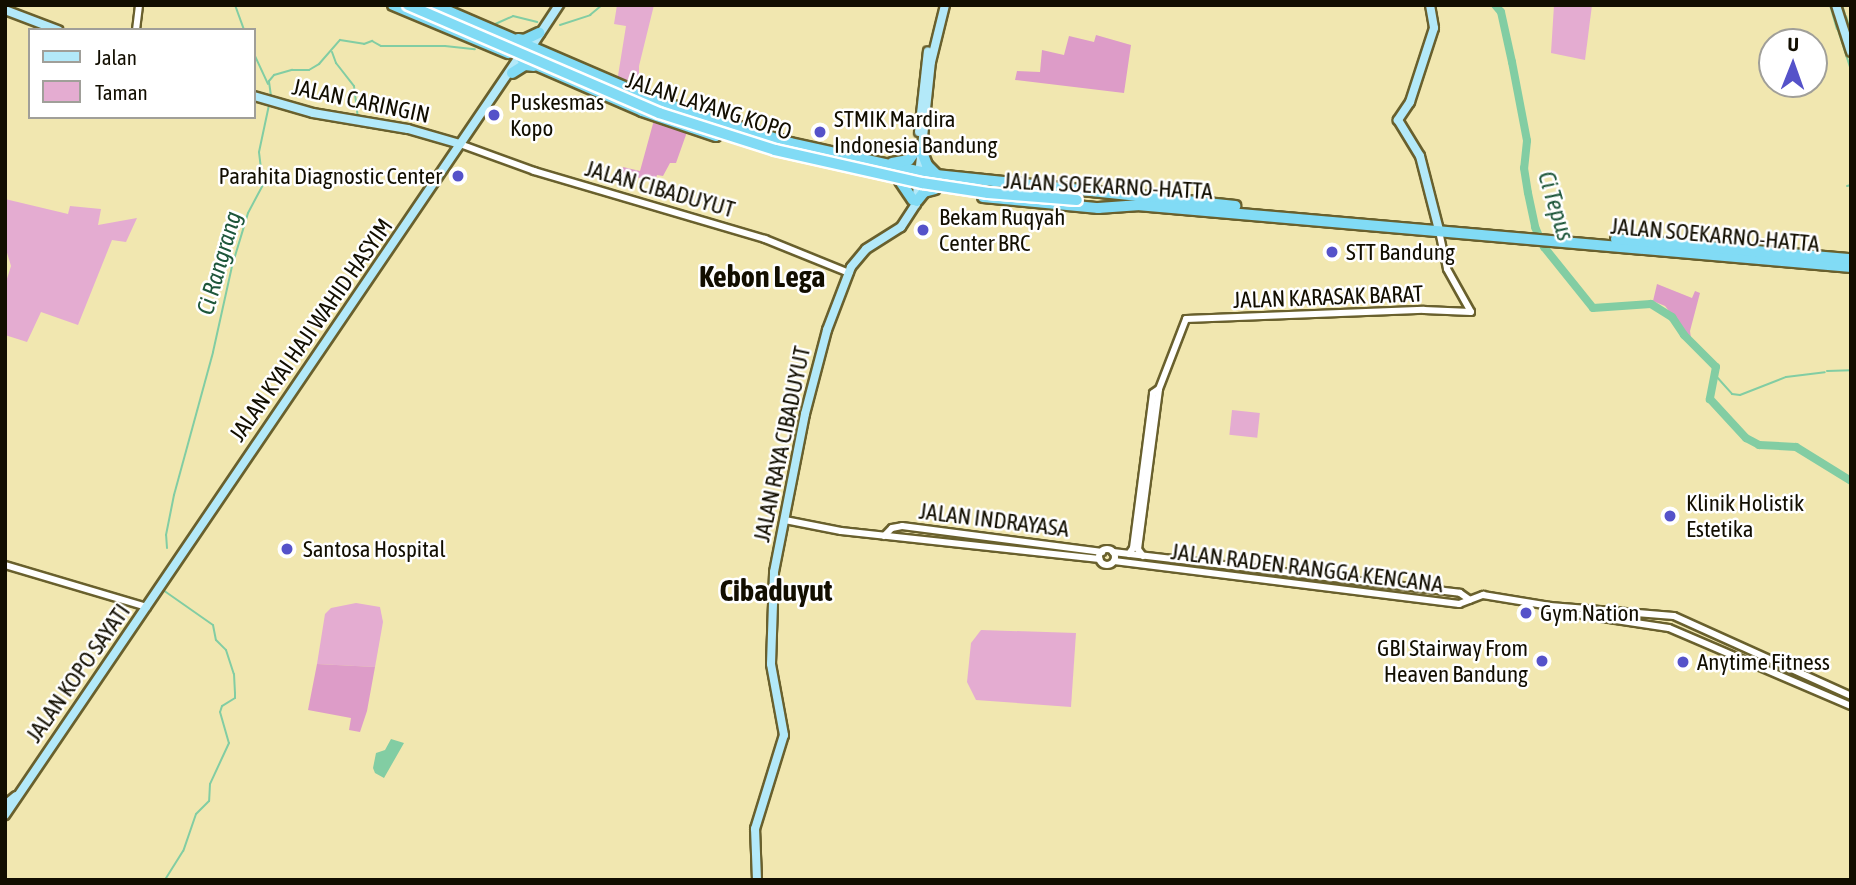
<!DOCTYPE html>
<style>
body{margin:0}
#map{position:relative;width:1856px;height:885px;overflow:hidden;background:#f1e7b0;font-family:"Asap Condensed",sans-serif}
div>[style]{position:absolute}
.green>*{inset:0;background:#e4acd1;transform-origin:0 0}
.forest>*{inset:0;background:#dd9cc8}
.water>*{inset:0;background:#82cda3}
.stream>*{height:2px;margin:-1px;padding:0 1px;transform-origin:1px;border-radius:1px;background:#82cda3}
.river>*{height:8px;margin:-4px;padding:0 4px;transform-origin:4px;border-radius:4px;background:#82cda3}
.roads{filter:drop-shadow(2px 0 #69602d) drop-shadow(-2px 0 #69602d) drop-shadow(0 2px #69602d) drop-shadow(0 -2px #69602d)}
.minor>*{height:6px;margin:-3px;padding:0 3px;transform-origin:3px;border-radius:3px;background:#fff}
.minor>.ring{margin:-3px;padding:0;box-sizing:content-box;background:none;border:6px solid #fff;border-radius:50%}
.major>*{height:8px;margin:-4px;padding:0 4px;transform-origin:4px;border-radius:4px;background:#b3e9f9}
.highway>*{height:10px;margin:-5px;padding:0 5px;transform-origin:5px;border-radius:5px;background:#81dbf5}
.bridges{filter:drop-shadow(2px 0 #fff) drop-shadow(-2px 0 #fff) drop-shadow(0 2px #fff) drop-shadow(0 -2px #fff)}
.highway-bridge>*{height:10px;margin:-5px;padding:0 5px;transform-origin:5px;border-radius:5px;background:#81dbf5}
.dots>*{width:19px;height:19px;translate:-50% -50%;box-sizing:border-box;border:4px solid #fff;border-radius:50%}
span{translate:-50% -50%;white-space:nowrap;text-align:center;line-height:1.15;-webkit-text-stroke:5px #fff;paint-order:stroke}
.street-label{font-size:23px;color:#120e00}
.poi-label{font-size:23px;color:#120e00}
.left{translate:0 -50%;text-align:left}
.right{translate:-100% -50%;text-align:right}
.water-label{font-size:24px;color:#1d563a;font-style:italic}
.district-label{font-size:30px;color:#120e00;font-weight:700}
.frame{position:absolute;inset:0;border:7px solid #120e00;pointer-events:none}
.legend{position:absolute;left:28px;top:28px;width:228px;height:91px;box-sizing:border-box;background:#fff;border:2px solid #a09f99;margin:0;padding:9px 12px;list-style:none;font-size:21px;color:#120e00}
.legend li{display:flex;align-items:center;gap:14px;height:35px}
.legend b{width:35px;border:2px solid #a09f99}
.north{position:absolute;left:1758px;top:28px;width:70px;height:70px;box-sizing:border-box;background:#fff;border:2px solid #a09f99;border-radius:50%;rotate:1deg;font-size:19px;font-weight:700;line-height:28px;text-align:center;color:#120e00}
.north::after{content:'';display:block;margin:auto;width:24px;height:32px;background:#5552c9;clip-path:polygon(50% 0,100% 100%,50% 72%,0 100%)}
</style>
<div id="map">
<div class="green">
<i style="clip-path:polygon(617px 5px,654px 5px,639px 66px,639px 91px,617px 82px,626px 26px,614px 24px)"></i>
<i style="clip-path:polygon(1554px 5px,1592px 5px,1585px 60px,1551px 53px)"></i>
<i style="clip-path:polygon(5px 199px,68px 214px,70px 206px,101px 209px,98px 225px,137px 218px,126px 242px,112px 240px,78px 325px,41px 312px,27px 342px,5px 335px,5px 285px,11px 266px,5px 246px)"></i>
<i style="left:1232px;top:410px;width:28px;height:25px;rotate:6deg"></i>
<i style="clip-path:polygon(356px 603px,380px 607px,383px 622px,375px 667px,317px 664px,325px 614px,331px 608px)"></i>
<i style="clip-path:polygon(981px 630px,1076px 633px,1071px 707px,976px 700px,967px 682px,971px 643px)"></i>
</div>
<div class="forest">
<i style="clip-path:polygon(1096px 35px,1131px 45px,1124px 93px,1015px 80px,1017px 71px,1040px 72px,1042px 50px,1064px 55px,1069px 36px,1094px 42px)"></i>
<i style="clip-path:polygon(654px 120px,687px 132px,676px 163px,670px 163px,663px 176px,657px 175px,655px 182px,621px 173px,623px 167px,640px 171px)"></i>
<i style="clip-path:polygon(1657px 284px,1692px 298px,1695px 291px,1700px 293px,1690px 331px,1691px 338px,1665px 306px,1653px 301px)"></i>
<i style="clip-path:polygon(317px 664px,375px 667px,367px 711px,360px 732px,349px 730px,351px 718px,308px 710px)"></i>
</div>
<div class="water">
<i style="clip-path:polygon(391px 739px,404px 743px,384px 778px,375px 773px,373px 768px,376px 753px,385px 750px)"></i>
</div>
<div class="stream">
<i style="left:235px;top:5px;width:27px;rotate:70deg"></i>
<i style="left:1830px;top:5px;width:25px;rotate:74deg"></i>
<i style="left:1842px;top:5px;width:9px;rotate:72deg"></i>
<i style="left:1846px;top:16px;width:17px;rotate:73deg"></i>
<i style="left:493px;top:25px;width:22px;rotate:-24deg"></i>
<i style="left:513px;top:16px;width:25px;rotate:14deg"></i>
<i style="left:560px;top:25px;width:32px;rotate:-18deg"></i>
<i style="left:590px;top:15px;width:16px;rotate:-40deg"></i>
<i style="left:1838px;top:30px;width:42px;rotate:72deg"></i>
<i style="left:332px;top:52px;width:12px;rotate:70deg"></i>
<i style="left:336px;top:63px;width:29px;rotate:52deg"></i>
<i style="left:354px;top:86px;width:33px;rotate:83deg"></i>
<i style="left:254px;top:54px;width:33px;rotate:65deg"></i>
<i style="left:271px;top:96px;width:15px;rotate:-98deg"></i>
<i style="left:269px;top:81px;width:8px;rotate:-50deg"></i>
<i style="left:274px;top:75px;width:19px;rotate:-16deg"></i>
<i style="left:292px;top:70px;width:17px"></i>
<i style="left:309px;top:70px;width:12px;rotate:-31deg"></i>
<i style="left:319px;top:64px;width:32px;rotate:-49deg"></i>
<i style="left:340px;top:40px;width:24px;rotate:9deg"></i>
<i style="left:364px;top:44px;width:9px;rotate:-21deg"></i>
<i style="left:372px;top:41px;width:10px;rotate:29deg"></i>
<i style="left:381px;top:46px;width:64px"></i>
<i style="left:445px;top:46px;width:30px;rotate:6deg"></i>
<i style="left:1847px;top:186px;width:4px;rotate:-14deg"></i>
<i style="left:1827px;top:371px;width:24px;rotate:-2deg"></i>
<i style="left:1716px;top:376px;width:24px;rotate:48deg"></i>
<i style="left:1732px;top:394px;width:8px;rotate:7deg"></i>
<i style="left:1740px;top:395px;width:49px;rotate:-21.4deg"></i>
<i style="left:1786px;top:377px;width:39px;rotate:-7deg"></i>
<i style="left:167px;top:548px;width:13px;rotate:-94deg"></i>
<i style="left:166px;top:535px;width:41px;rotate:-78.7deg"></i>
<i style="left:174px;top:495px;width:148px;rotate:-74.7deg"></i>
<i style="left:213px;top:352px;width:88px;rotate:-77.5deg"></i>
<i style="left:232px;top:266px;width:55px;rotate:-73.2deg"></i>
<i style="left:248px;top:213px;width:32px;rotate:-62deg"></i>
<i style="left:263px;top:185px;width:33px;rotate:-97deg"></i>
<i style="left:259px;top:152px;width:48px;rotate:-78deg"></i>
<i style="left:163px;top:590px;width:61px;rotate:35deg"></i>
<i style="left:213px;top:625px;width:15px;rotate:79deg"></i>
<i style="left:216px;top:640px;width:14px;rotate:45deg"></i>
<i style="left:226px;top:650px;width:25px;rotate:72deg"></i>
<i style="left:234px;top:674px;width:19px;rotate:87deg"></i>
<i style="left:235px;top:693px;width:5px;rotate:90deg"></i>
<i style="left:235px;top:698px;width:15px;rotate:148deg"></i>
<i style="left:222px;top:706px;width:6px;rotate:108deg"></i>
<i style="left:220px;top:712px;width:32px;rotate:74deg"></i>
<i style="left:229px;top:743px;width:45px;rotate:114.9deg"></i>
<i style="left:210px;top:784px;width:17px;rotate:93deg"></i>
<i style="left:209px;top:801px;width:18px;rotate:135deg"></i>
<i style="left:196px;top:814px;width:39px;rotate:109deg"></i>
<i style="left:183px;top:851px;width:34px;rotate:122deg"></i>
</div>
<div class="river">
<i style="left:1495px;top:5px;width:9px;rotate:49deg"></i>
<i style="left:1501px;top:12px;width:51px;rotate:77.6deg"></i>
<i style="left:1512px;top:62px;width:80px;rotate:79.2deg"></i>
<i style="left:1527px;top:141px;width:27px;rotate:96deg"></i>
<i style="left:1524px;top:168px;width:25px;rotate:81deg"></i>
<i style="left:1528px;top:193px;width:35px;rotate:78deg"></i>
<i style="left:1535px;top:227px;width:22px;rotate:66deg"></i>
<i style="left:1544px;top:247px;width:78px;rotate:51.2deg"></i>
<i style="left:1593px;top:308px;width:58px;rotate:-3.9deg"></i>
<i style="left:1651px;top:304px;width:25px;rotate:32deg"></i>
<i style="left:1672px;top:317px;width:22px;rotate:56deg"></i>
<i style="left:1684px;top:335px;width:45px;rotate:45deg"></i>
<i style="left:1716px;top:367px;width:33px;rotate:101deg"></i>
<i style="left:1710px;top:399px;width:53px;rotate:47.3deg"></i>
<i style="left:1746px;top:438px;width:15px;rotate:28deg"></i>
<i style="left:1759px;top:445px;width:37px;rotate:3deg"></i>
<i style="left:1796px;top:447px;width:65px;rotate:31.7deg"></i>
</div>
<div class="roads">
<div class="minor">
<i style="left:136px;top:30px;width:25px;rotate:-83deg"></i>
<i style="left:460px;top:144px;width:79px;rotate:20deg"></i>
<i style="left:534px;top:171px;width:241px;rotate:16.4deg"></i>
<i style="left:765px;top:239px;width:91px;rotate:22deg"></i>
<i style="left:1439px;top:231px;width:39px;rotate:78deg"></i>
<i style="left:1447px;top:269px;width:49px;rotate:60.8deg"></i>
<i style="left:785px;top:520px;width:57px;rotate:11.1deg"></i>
<i style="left:841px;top:531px;width:260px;rotate:6.2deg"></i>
<i style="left:884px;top:536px;width:11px;rotate:-45deg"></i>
<i style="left:892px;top:528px;width:10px;rotate:-11deg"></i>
<i style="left:902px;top:526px;width:202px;rotate:7.4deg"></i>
<i class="ring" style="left:1099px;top:549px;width:10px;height:10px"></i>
<i style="left:1113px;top:552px;width:349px;rotate:6.7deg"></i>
<i style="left:1460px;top:593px;width:12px;rotate:35deg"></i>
<i style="left:1129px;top:554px;width:7px;rotate:-56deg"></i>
<i style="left:1133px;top:548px;width:156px;rotate:-82.6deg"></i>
<i style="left:1153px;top:393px;width:7px;rotate:-34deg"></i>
<i style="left:1143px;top:556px;width:9px;rotate:-126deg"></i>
<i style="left:1138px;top:549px;width:161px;rotate:-82.5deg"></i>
<i style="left:1159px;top:389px;width:75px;rotate:-68.9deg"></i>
<i style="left:1186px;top:319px;width:238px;rotate:-2.2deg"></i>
<i style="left:1424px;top:310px;width:47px;rotate:2.4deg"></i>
<i style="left:1114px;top:561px;width:348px;rotate:7.1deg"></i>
<i style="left:1459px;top:604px;width:26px;rotate:-21deg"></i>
<i style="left:1483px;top:595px;width:68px;rotate:9.3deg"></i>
<i style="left:1550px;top:606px;width:124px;rotate:4.6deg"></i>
<i style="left:1674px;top:616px;width:194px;rotate:24.3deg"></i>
<i style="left:5px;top:565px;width:148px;rotate:16.5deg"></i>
<i style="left:1550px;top:606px;width:8px;rotate:40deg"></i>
<i style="left:1556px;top:611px;width:114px;rotate:8.6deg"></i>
<i style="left:1669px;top:628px;width:198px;rotate:23.2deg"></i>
</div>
<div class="major">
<i style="left:1430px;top:5px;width:23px;rotate:80deg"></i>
<i style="left:1434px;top:28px;width:78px;rotate:108deg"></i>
<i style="left:1410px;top:102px;width:22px;rotate:124deg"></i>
<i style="left:1398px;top:120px;width:42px;rotate:58.6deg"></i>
<i style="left:1420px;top:156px;width:76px;rotate:75.6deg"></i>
<i style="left:1836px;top:5px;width:49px;rotate:72.3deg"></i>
<i style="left:5px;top:10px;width:57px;rotate:20.7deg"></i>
<i style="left:530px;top:49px;width:53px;rotate:-56.6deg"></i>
<i style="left:254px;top:96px;width:61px;rotate:16.1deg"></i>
<i style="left:313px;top:113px;width:96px;rotate:9.6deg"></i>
<i style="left:408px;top:129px;width:54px;rotate:16.1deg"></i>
<i style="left:919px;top:132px;width:81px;rotate:-83.7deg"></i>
<i style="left:5px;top:805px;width:14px;rotate:-39deg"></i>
<i style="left:5px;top:815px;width:924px;rotate:-55.85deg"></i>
<i style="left:757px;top:880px;width:51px;rotate:-92.2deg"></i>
<i style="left:755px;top:829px;width:98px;rotate:-72.9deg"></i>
<i style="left:784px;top:735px;width:72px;rotate:-100.4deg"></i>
<i style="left:771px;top:664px;width:92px;rotate:-88.1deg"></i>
<i style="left:774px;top:572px;width:161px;rotate:-78.9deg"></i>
<i style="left:805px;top:414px;width:87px;rotate:-75.3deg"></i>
<i style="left:827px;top:330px;width:67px;rotate:-69.1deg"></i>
<i style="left:851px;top:267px;width:23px;rotate:-50deg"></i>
<i style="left:866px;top:249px;width:41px;rotate:-32.2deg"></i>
<i style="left:901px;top:227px;width:27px;rotate:-57deg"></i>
<i style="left:916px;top:204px;width:143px;rotate:-84deg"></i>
<i style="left:931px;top:62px;width:59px;rotate:-76.2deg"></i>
</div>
<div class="highway">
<i style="left:393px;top:5px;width:125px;rotate:22.7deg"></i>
<i style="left:434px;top:5px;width:241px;rotate:23.3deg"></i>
<i style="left:655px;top:100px;width:142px;rotate:17.7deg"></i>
<i style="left:790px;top:143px;width:149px;rotate:12.4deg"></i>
<i style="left:936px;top:175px;width:301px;rotate:5.9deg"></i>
<i style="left:518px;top:39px;width:6px;rotate:9deg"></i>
<i style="left:524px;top:40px;width:17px;rotate:-25deg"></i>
<i style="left:522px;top:59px;width:131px;rotate:23.4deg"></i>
<i style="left:642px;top:111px;width:78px;rotate:18.7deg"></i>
<i style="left:512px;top:73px;width:15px;rotate:-32deg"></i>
<i style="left:525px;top:65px;width:9px;rotate:6deg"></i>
<i style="left:922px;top:152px;width:14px;rotate:69deg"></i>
<i style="left:927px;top:165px;width:13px;rotate:45deg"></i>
<i style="left:892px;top:163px;width:17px;rotate:-10deg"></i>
<i style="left:909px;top:160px;width:12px;rotate:-55deg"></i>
<i style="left:900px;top:181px;width:23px;rotate:56deg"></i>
<i style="left:983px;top:197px;width:116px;rotate:5.5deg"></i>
<i style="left:1098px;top:208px;width:39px;rotate:-4deg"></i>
<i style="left:1137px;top:205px;width:717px;rotate:4.96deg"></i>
<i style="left:917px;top:201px;width:11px;rotate:-52deg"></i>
<i style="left:924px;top:192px;width:11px;rotate:-15deg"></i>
<i style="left:1616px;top:239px;width:236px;rotate:4.9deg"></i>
</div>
</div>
<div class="bridges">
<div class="highway-bridge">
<i style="left:408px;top:5px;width:273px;rotate:23.3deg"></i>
<i style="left:659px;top:113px;width:122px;rotate:17.7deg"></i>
<i style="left:775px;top:150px;width:151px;rotate:12.7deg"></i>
<i style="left:922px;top:183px;width:67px;rotate:8.6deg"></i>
<i style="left:988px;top:193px;width:89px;rotate:4.5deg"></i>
</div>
</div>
<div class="dots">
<i style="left:494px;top:115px;background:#5552c9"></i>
<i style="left:820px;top:132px;background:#5552c9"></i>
<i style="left:458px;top:176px;background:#5552c9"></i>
<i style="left:923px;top:230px;background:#5552c9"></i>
<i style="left:1332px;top:252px;background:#5552c9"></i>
<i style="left:1670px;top:516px;background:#5552c9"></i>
<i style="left:287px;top:549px;background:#5552c9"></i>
<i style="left:1526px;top:613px;background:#5552c9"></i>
<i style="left:1542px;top:661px;background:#5552c9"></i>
<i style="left:1683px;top:662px;background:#5552c9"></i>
</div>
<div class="street-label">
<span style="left:361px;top:101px;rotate:12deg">JALAN CARINGIN</span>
<span style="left:709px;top:106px;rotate:18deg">JALAN LAYANG KOPO</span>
<span style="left:1108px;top:186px;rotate:3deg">JALAN SOEKARNO-HATTA</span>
<span style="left:660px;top:189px;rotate:16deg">JALAN CIBADUYUT</span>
<span style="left:1715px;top:235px;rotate:5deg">JALAN SOEKARNO-HATTA</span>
<span style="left:1328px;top:297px;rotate:-2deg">JALAN KARASAK BARAT</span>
<span style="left:311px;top:330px;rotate:-55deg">JALAN KYAI HAJI WAHID HASYIM</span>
<span style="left:782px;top:444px;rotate:-78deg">JALAN RAYA CIBADUYUT</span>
<span style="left:994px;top:520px;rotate:7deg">JALAN INDRAYASA</span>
<span style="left:1307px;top:568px;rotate:7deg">JALAN RADEN RANGGA KENCANA</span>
<span style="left:78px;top:673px;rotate:-55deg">JALAN KOPO SAYATI</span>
</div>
<div class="poi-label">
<span class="left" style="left:510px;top:115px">Puskesmas<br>Kopo</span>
<span class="left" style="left:834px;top:132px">STMIK Mardira<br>Indonesia Bandung</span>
<span class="right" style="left:442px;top:176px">Parahita Diagnostic Center</span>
<span class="left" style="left:939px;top:230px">Bekam Ruqyah<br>Center BRC</span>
<span class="left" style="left:1346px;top:252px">STT Bandung</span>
<span class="left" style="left:1686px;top:516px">Klinik Holistik<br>Estetika</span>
<span class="left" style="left:303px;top:549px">Santosa Hospital</span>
<span class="left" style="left:1540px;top:613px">Gym Nation</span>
<span class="right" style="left:1528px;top:661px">GBI Stairway From<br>Heaven Bandung</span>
<span class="left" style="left:1697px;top:662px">Anytime Fitness</span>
</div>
<div class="water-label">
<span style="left:1556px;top:206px;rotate:73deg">Ci Tepus</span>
<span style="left:219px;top:263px;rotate:-74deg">Ci Rangrang</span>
</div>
<div class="district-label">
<span style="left:762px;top:276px">Kebon Lega</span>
<span style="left:776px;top:590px">Cibaduyut</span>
</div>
<div class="frame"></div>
<ul class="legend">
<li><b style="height:9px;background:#b3e9f9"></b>Jalan</li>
<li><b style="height:19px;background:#e4acd1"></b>Taman</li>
</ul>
<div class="north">U</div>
</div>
